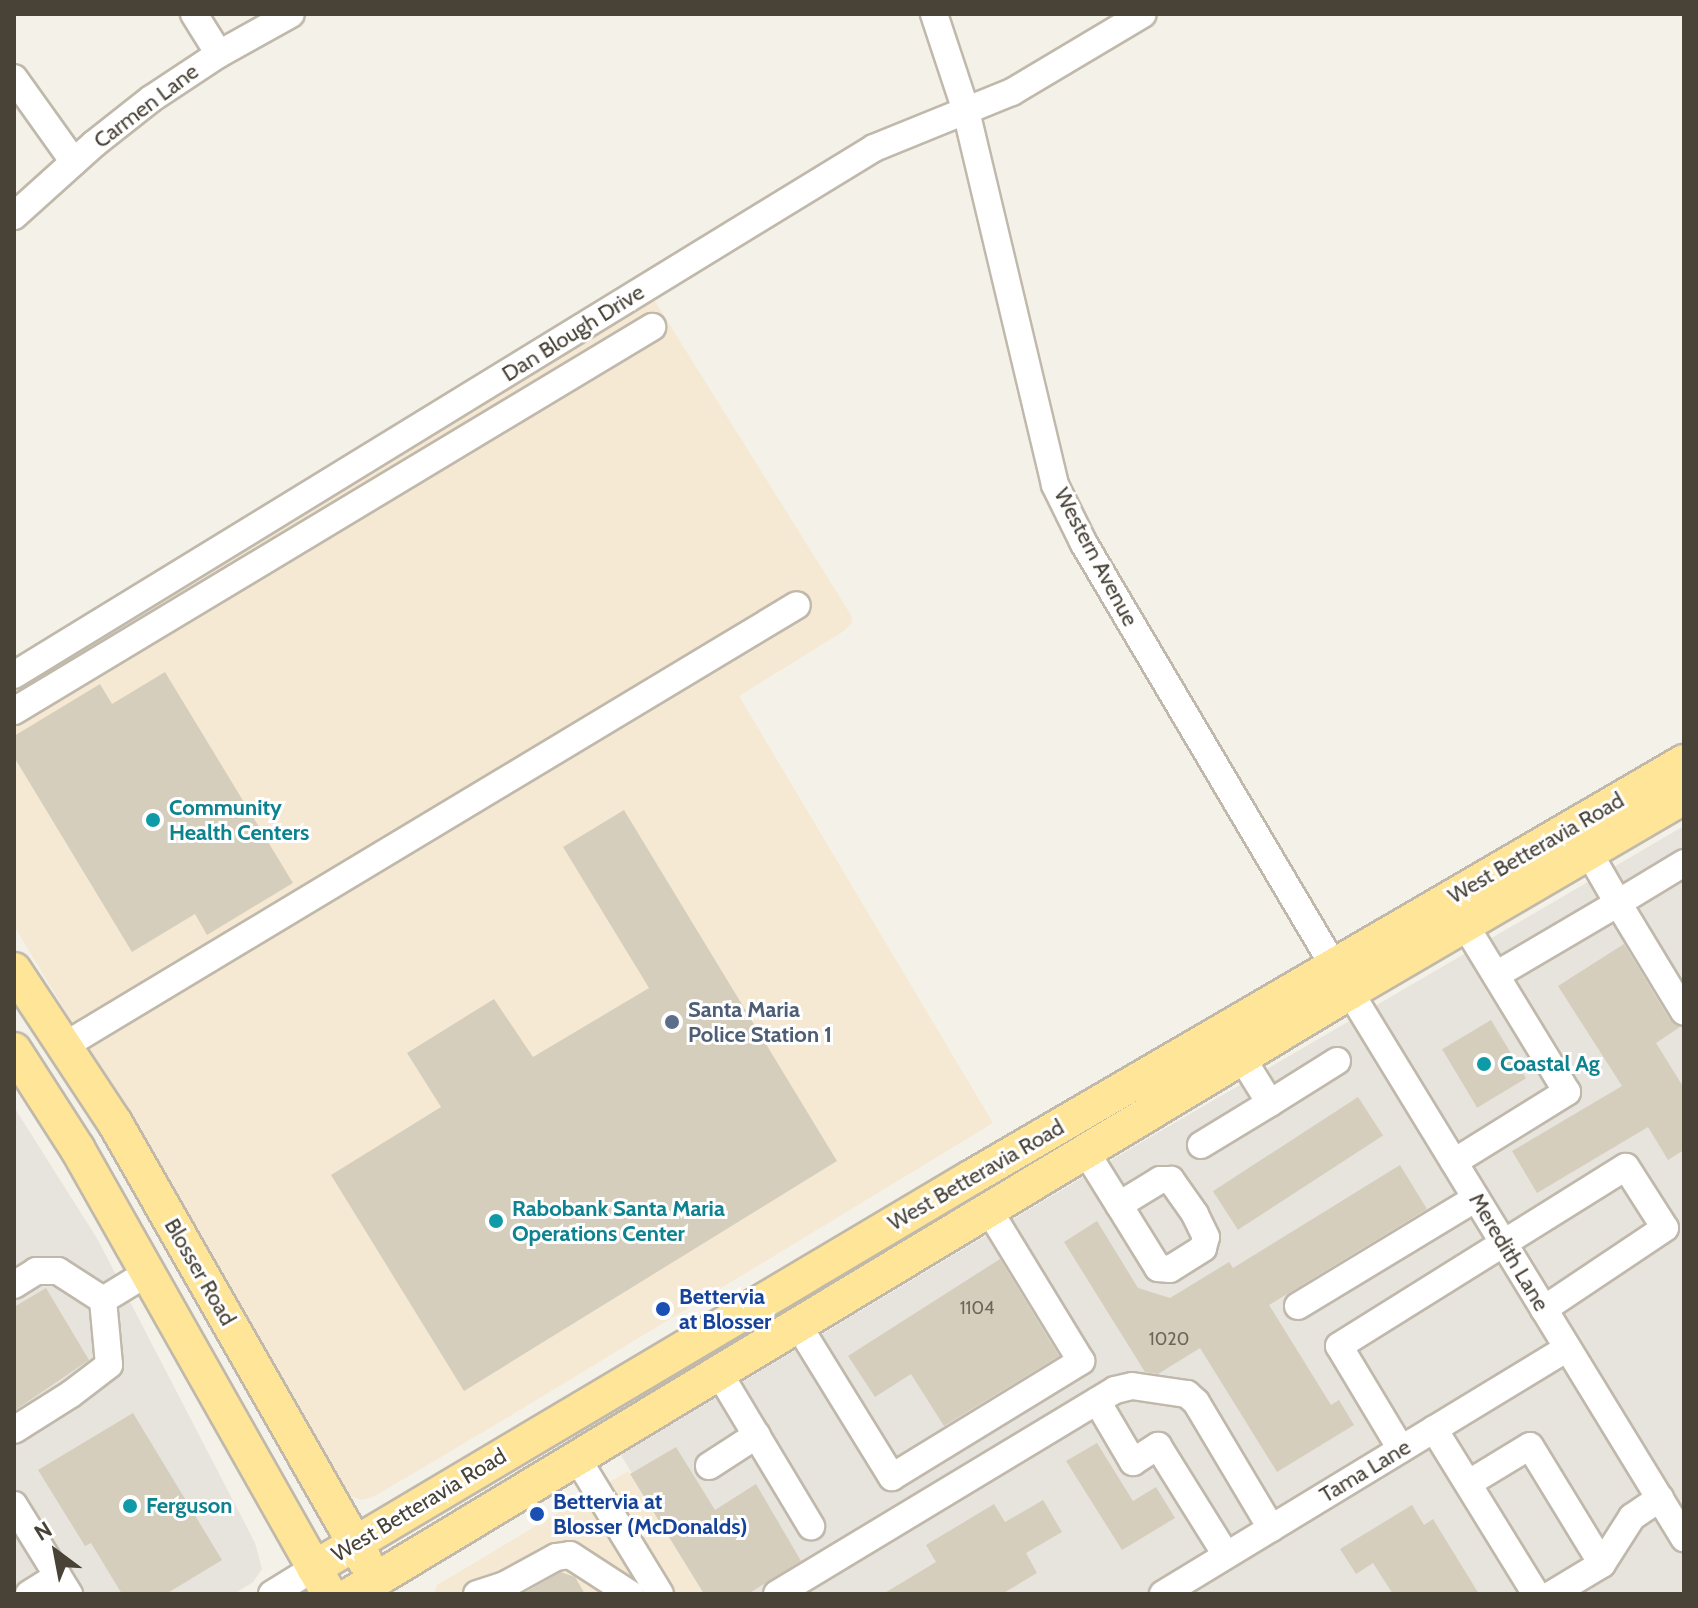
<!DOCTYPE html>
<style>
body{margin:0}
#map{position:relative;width:1698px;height:1608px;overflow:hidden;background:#f4f1e8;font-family:Cabin,sans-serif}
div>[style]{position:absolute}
.commercial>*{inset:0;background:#f6e9d3}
.industrial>*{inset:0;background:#e7e3dd}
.building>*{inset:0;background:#d6cebd;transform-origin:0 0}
.roads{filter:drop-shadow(2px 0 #c0b9ab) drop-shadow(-2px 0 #c0b9ab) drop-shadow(0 2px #c0b9ab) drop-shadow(0 -2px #c0b9ab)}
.minor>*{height:26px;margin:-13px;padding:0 13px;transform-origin:13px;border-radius:13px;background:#fff}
.major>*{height:34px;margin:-17px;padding:0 17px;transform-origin:17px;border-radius:17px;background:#ffe597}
.dots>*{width:22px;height:22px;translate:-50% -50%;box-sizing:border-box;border:4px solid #fff;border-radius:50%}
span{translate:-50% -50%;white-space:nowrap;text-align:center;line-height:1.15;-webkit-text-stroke:6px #fff;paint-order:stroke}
.number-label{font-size:18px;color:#6c6558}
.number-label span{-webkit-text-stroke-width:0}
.street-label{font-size:22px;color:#484237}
.culture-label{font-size:22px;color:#0d838f;font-weight:700}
.left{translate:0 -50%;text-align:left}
.service-label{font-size:22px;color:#4e5e75;font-weight:700}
.transit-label{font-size:22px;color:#164399;font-weight:700}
.frame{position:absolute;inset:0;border:16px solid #484237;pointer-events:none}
.north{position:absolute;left:16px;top:1512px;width:80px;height:80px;-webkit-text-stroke:6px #fff;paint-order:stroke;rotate:328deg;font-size:22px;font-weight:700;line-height:32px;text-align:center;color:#484237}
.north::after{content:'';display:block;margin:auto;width:28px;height:36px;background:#484237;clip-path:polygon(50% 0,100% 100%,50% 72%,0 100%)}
</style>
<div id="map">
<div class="commercial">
<i style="clip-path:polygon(646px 287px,851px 615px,852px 623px,844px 631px,739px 696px,993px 1123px,515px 1413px,375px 1496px,362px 1500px,347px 1495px,328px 1467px,221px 1269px,14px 926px,14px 670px)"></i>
<i style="clip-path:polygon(628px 1471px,704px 1594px,434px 1594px,437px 1585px)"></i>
</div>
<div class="industrial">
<i style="clip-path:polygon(1684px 826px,1684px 1594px,704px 1594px,621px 1455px,1135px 1146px)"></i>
<i style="clip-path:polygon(14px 1107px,98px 1240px,255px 1543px,262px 1569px,253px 1582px,234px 1594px,14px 1594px)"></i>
</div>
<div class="building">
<i style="clip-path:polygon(165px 672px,293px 883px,207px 935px,195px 914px,132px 952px,14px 757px,14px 736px,100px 684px,112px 704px)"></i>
<i style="clip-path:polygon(624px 810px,837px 1161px,464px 1391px,331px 1175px,441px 1107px,407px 1053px,494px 999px,533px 1057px,649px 988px,563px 847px)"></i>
<i style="clip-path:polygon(1624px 944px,1670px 1020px,1680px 1027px,1656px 1043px,1684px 1088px,1684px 1150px,1668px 1160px,1648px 1127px,1537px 1193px,1512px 1151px,1622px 1086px,1558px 986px)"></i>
<i style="left:1491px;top:1020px;width:68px;height:57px;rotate:59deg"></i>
<i style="left:1358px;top:1097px;width:46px;height:173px;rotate:57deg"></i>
<i style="clip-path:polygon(1400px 1165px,1427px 1209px,1269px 1305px,1331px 1405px,1339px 1400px,1354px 1425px,1277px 1472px,1200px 1348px,1158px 1374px,1145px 1372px,1064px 1242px,1097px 1221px,1138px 1288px,1170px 1298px,1229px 1262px,1233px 1268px)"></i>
<i style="clip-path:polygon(1000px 1259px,1059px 1356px,944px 1426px,911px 1374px,875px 1397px,848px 1356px)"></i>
<i style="clip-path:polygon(46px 1288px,89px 1360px,14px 1411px,14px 1307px)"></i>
<i style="clip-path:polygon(133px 1413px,222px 1560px,166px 1594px,122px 1594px,91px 1543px,85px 1546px,38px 1470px)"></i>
<i style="clip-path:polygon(1097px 1443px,1133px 1501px,1156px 1487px,1175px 1518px,1122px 1550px,1066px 1461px)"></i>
<i style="clip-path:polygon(676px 1447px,715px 1510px,756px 1484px,801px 1561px,748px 1594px,704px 1594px,630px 1474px)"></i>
<i style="clip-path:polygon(1043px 1500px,1062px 1532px,1026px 1553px,1037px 1573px,1002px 1594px,883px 1594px,936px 1562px,926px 1545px,994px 1504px,1005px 1522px)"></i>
<i style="clip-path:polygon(1412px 1505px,1424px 1525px,1433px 1519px,1479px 1594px,1393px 1594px,1373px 1563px,1356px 1574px,1340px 1549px)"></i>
<i style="clip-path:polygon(561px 1572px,575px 1577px,585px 1594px,522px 1594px)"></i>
</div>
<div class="roads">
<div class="minor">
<i style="left:194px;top:14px;width:47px;rotate:58deg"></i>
<i style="left:934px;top:14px;width:102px;rotate:71.7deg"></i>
<i style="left:966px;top:111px;width:384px;rotate:76.6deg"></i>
<i style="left:1055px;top:485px;width:64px;rotate:63.8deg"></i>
<i style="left:1083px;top:542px;width:493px;rotate:59.4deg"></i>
<i style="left:1334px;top:966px;width:671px;rotate:58.54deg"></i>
<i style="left:14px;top:78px;width:103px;rotate:54.5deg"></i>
<i style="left:14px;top:216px;width:108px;rotate:-42deg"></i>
<i style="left:94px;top:144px;width:73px;rotate:-38.3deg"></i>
<i style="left:151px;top:99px;width:82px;rotate:-33.5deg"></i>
<i style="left:219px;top:54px;width:82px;rotate:-29.1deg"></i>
<i style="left:14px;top:675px;width:1009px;rotate:-31.5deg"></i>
<i style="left:874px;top:148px;width:149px;rotate:-22.1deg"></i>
<i style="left:1012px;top:92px;width:152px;rotate:-30.8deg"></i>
<i style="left:14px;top:711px;width:745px;rotate:-31.04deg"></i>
<i style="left:1684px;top:863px;width:77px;rotate:148.8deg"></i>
<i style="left:1618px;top:903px;width:127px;rotate:58.8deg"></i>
<i style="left:1496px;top:975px;width:142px;rotate:-30.5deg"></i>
<i style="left:1618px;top:903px;width:58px;rotate:-120.1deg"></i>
<i style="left:64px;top:1046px;width:855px;rotate:-31.03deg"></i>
<i style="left:1242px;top:1058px;width:53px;rotate:58.1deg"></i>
<i style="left:1270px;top:1103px;width:79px;rotate:-32.1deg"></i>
<i style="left:1201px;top:1145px;width:81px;rotate:-31.3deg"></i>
<i style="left:1086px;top:1152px;width:62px;rotate:58.1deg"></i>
<i style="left:1119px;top:1205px;width:74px;rotate:58.2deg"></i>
<i style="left:1158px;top:1268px;width:12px;rotate:5deg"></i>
<i style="left:1170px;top:1269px;width:39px;rotate:-32deg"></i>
<i style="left:1203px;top:1248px;width:11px;rotate:-75deg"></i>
<i style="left:1206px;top:1237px;width:25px;rotate:-116deg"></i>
<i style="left:1195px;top:1214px;width:42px;rotate:-125.2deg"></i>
<i style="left:1171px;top:1180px;width:11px;rotate:180deg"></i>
<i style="left:1160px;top:1180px;width:48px;rotate:148.6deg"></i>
<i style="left:1454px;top:1162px;width:133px;rotate:-31.8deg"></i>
<i style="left:1567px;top:1092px;width:196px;rotate:-121.4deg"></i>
<i style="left:14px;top:1285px;width:26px;rotate:-32deg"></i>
<i style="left:36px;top:1271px;width:22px"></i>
<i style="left:58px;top:1271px;width:54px;rotate:32.8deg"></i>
<i style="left:103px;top:1300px;width:65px;rotate:84.7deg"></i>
<i style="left:109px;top:1365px;width:48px;rotate:142.7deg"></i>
<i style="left:71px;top:1394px;width:67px;rotate:147.7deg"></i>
<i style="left:103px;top:1300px;width:52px;rotate:-31.5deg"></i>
<i style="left:1298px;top:1306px;width:208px;rotate:-31.2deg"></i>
<i style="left:798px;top:1325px;width:179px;rotate:58.3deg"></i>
<i style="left:892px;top:1477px;width:222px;rotate:-31.5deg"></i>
<i style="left:1081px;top:1361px;width:177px;rotate:-121.4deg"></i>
<i style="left:719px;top:1373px;width:179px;rotate:59deg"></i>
<i style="left:1097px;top:1401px;width:71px;rotate:59.5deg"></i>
<i style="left:1133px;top:1462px;width:30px;rotate:-33deg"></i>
<i style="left:1158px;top:1446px;width:128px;rotate:58deg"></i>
<i style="left:1434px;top:1429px;width:194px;rotate:58.3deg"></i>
<i style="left:1401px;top:1449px;width:120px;rotate:-121deg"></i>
<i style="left:1339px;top:1346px;width:338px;rotate:-32deg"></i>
<i style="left:1626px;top:1167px;width:72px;rotate:57.4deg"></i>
<i style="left:1665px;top:1228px;width:146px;rotate:146.2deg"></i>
<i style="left:577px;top:1458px;width:159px;rotate:58.6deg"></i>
<i style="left:709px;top:1466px;width:57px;rotate:-32.9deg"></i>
<i style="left:1469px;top:1483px;width:71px;rotate:-31.2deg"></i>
<i style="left:1530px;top:1446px;width:138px;rotate:58.6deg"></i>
<i style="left:1602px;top:1564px;width:58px;rotate:149deg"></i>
<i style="left:14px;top:1505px;width:105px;rotate:58.3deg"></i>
<i style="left:1602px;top:1564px;width:56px;rotate:-57.4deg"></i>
<i style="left:1632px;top:1517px;width:34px;rotate:-34deg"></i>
<i style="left:29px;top:1594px;width:34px;rotate:-32deg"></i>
<i style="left:272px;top:1594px;width:49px;rotate:-31.8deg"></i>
<i style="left:477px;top:1594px;width:29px;rotate:-18deg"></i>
<i style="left:505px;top:1585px;width:58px;rotate:-28.8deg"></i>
<i style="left:556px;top:1557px;width:14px;rotate:-8deg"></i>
<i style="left:570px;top:1555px;width:72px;rotate:33deg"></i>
<i style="left:777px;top:1594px;width:395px;rotate:-31.1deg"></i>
<i style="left:1115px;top:1390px;width:17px;rotate:-13deg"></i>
<i style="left:1132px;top:1386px;width:56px;rotate:8.3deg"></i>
<i style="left:1187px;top:1394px;width:12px;rotate:42deg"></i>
<i style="left:1196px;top:1402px;width:147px;rotate:59.2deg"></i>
<i style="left:1163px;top:1594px;width:473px;rotate:-31.3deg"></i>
</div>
<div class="major">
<i style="left:14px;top:970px;width:183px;rotate:56.6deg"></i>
<i style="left:115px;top:1123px;width:504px;rotate:60.28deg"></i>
<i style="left:14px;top:1050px;width:117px;rotate:57.3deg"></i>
<i style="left:77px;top:1148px;width:512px;rotate:60.53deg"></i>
<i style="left:314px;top:1568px;width:765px;rotate:-30.72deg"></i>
<i style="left:972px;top:1177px;width:824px;rotate:-30.24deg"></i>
<i style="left:352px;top:1594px;width:1166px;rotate:-31.1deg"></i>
<i style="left:1350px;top:992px;width:387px;rotate:-30.3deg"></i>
</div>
</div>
<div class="dots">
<i style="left:153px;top:820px;background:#0f9aa8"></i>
<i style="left:672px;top:1022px;background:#5c6f8a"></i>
<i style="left:1484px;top:1064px;background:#0f9aa8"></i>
<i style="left:496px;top:1221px;background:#0f9aa8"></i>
<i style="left:663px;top:1309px;background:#1a4fb4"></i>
<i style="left:130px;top:1506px;background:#0f9aa8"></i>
<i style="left:537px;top:1514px;background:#1a4fb4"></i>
</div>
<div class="number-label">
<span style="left:977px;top:1308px">1104</span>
<span style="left:1169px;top:1339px">1020</span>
</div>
<div class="street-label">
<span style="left:146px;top:106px;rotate:-37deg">Carmen Lane</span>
<span style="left:573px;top:333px;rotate:-32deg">Dan Blough Drive</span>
<span style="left:1096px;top:557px;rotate:62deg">Western Avenue</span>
<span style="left:1536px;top:848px;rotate:-30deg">West Betteravia Road</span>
<span style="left:976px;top:1175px;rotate:-30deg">West Betteravia Road</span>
<span style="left:1509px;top:1252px;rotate:59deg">Meredith Lane</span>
<span style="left:200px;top:1272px;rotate:60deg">Blosser Road</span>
<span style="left:1365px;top:1471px;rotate:-31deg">Tama Lane</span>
<span style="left:419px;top:1505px;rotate:-31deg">West Betteravia Road</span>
</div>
<div class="culture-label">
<span class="left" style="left:169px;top:820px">Community<br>Health Centers</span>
<span class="left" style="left:1500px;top:1064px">Coastal Ag</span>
<span class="left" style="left:512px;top:1221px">Rabobank Santa Maria<br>Operations Center</span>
<span class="left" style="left:146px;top:1506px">Ferguson</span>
</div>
<div class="service-label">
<span class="left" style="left:688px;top:1022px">Santa Maria<br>Police Station 1</span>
</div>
<div class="transit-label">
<span class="left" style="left:679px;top:1309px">Bettervia<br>at Blosser</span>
<span class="left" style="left:553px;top:1514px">Bettervia at<br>Blosser (McDonalds)</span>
</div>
<div class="frame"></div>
<div class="north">N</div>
</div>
